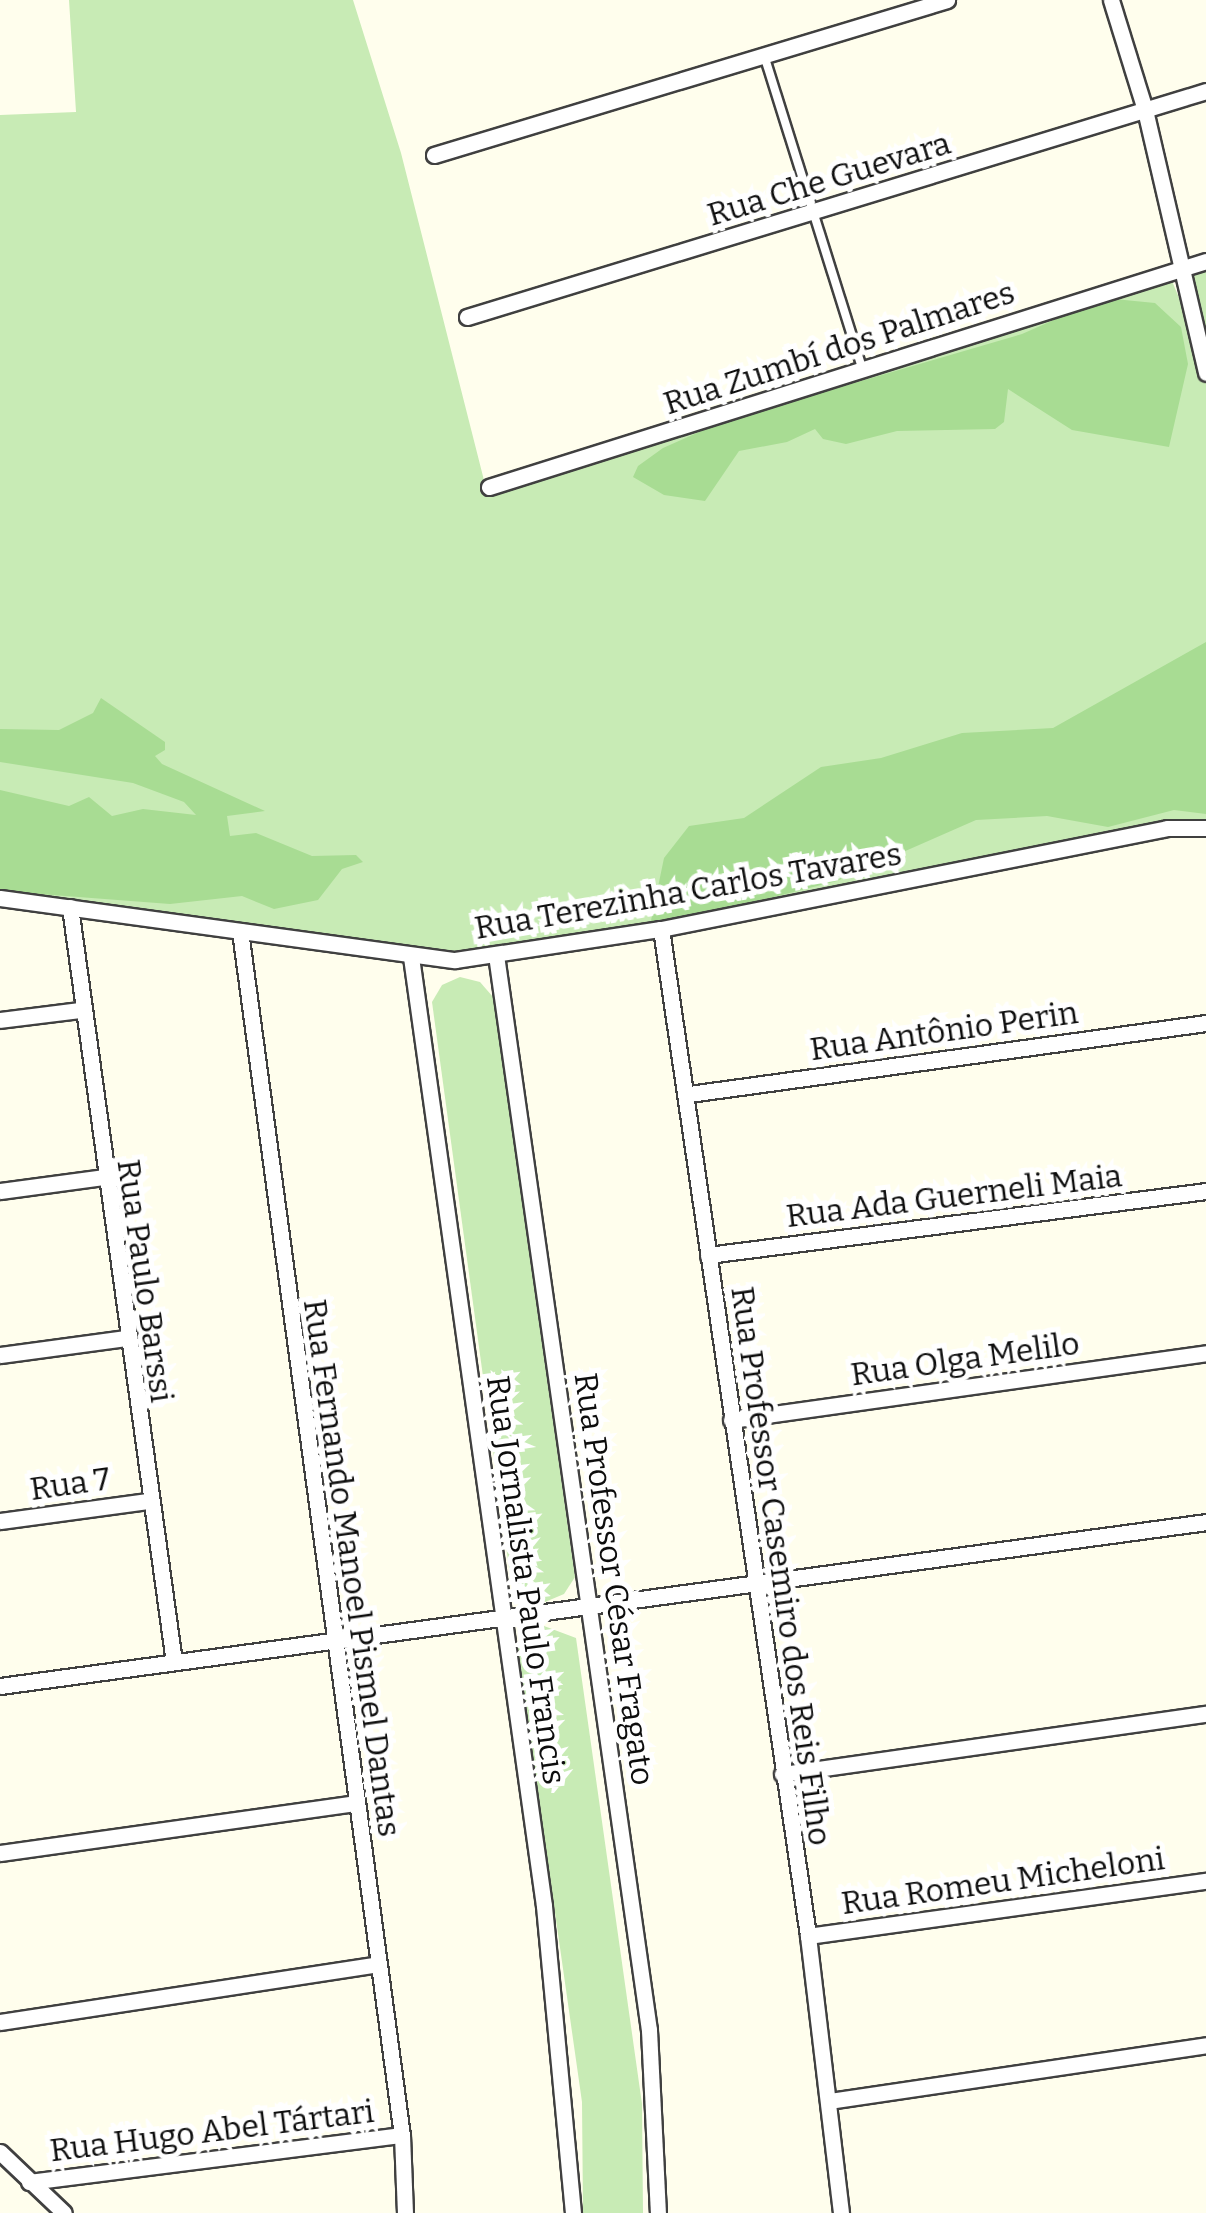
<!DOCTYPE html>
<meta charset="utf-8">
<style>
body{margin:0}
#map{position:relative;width:1206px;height:2213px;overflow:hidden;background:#fffeed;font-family:Bitter,serif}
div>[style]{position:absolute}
.green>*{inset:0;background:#c8ebb5}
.forest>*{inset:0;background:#a8dc93}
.roads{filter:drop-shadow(2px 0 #404040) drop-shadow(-2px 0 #404040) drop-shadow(0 2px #404040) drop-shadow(0 -2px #404040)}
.lane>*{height:8px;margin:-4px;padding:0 4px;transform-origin:4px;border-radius:4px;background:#fff}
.street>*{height:15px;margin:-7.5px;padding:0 7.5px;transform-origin:7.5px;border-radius:7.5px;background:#fff}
span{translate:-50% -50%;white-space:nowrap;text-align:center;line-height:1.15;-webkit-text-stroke:10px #fff;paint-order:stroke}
.street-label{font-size:32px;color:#0d0d0d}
</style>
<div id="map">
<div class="green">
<i style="clip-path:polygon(69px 0,353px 0,401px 153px,488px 496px,1169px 274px,1196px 338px,1182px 268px,1206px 261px,1206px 828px,455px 960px,0 898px,0 115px,76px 112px)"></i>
<i style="clip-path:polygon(460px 977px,480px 982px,493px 997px,575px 1577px,564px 1594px,545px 1602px,524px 1597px,511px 1582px,432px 1002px,442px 985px)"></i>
<i style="clip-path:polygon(544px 1626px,576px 1638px,642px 2104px,643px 2213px,583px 2213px,582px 2102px,517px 1646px)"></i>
</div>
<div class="forest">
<i style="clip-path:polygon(1104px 298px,1155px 303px,1181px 327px,1188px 364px,1169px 447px,1072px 430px,1008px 389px,1004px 422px,995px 429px,897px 431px,846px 444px,823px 439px,815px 429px,787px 442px,739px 451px,705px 501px,664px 495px,633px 477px,638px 466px,663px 448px,724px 421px,1022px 334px)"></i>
<i style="clip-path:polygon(1206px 642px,1206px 814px,1174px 810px,1108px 827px,1047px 816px,976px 820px,837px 881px,742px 905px,673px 937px,648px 935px,664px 858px,689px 826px,744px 818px,821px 767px,881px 758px,962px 733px,1053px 728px)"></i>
<i style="clip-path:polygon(101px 698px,165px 742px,165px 750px,155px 756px,162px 764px,265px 811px,227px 816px,230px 836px,256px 833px,312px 856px,356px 855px,363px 862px,342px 869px,318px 900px,274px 909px,242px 896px,170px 904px,0 891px,0 790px,69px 806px,89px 797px,112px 816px,143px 809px,196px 815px,184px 802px,133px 783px,0 762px,0 729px,59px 730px,93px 713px)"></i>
</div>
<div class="roads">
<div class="lane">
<i style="left:764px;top:55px;width:330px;rotate:72.6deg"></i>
</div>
<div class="street">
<i style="left:1111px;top:0;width:115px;rotate:72.8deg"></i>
<i style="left:1145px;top:110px;width:270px;rotate:76.9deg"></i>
<i style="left:434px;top:155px;width:536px;rotate:-16.81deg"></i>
<i style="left:467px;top:317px;width:773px;rotate:-17deg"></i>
<i style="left:489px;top:487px;width:752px;rotate:-17.49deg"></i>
<i style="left:0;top:898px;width:459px;rotate:7.8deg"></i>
<i style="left:455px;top:960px;width:208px;rotate:-8.6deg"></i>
<i style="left:661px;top:929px;width:517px;rotate:-11.27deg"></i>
<i style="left:1168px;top:828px;width:38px"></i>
<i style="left:70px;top:907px;width:762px;rotate:82.16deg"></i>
<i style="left:661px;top:929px;width:1018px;rotate:81.69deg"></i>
<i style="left:808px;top:1936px;width:279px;rotate:83.2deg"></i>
<i style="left:240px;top:931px;width:1215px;rotate:82.34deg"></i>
<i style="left:402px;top:2135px;width:78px;rotate:87.8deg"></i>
<i style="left:496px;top:955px;width:1086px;rotate:81.9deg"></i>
<i style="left:649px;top:2030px;width:183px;rotate:87.2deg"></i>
<i style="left:411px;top:957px;width:958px;rotate:82.02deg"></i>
<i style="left:544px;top:1906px;width:308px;rotate:84.6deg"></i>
<i style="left:0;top:1020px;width:81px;rotate:-7.1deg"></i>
<i style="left:689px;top:1094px;width:522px;rotate:-7.82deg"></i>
<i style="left:0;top:1191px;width:104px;rotate:-7.7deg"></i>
<i style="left:708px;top:1255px;width:502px;rotate:-7.32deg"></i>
<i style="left:0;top:1355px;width:127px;rotate:-7.7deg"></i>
<i style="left:731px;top:1420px;width:480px;rotate:-8deg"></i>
<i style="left:0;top:1521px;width:149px;rotate:-7.7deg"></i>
<i style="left:0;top:1686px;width:1217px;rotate:-7.74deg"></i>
<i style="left:782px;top:1774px;width:428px;rotate:-8.1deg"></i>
<i style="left:0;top:1853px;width:360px;rotate:-8deg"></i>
<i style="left:808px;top:1936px;width:402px;rotate:-7.9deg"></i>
<i style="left:0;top:2022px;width:382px;rotate:-8.7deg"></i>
<i style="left:829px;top:2101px;width:381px;rotate:-8.4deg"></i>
<i style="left:0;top:2152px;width:88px;rotate:43.6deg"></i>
<i style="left:29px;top:2182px;width:376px;rotate:-7.2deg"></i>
</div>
</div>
<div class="street-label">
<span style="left:829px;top:179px;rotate:-17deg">Rua Che Guevara</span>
<span style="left:839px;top:348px;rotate:-18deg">Rua Zumbí dos Palmares</span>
<span style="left:688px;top:891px;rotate:-10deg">Rua Terezinha Carlos Tavares</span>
<span style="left:944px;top:1031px;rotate:-8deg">Rua Antônio Perin</span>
<span style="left:954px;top:1196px;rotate:-7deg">Rua Ada Guerneli Maia</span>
<span style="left:145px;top:1281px;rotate:82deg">Rua Paulo Barssi</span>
<span style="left:965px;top:1359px;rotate:-8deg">Rua Olga Melilo</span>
<span style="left:70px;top:1484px;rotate:-8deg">Rua 7</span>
<span style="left:781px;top:1566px;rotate:82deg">Rua Professor Casemiro dos Reis Filho</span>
<span style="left:352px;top:1568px;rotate:82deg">Rua Fernando Manoel Pismel Dantas</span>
<span style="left:614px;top:1579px;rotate:82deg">Rua Professor César Fragato</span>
<span style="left:526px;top:1580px;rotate:82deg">Rua Jornalista Paulo Francis</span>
<span style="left:1003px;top:1881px;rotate:-8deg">Rua Romeu Micheloni</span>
<span style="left:212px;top:2131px;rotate:-7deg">Rua Hugo Abel Tártari</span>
</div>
</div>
